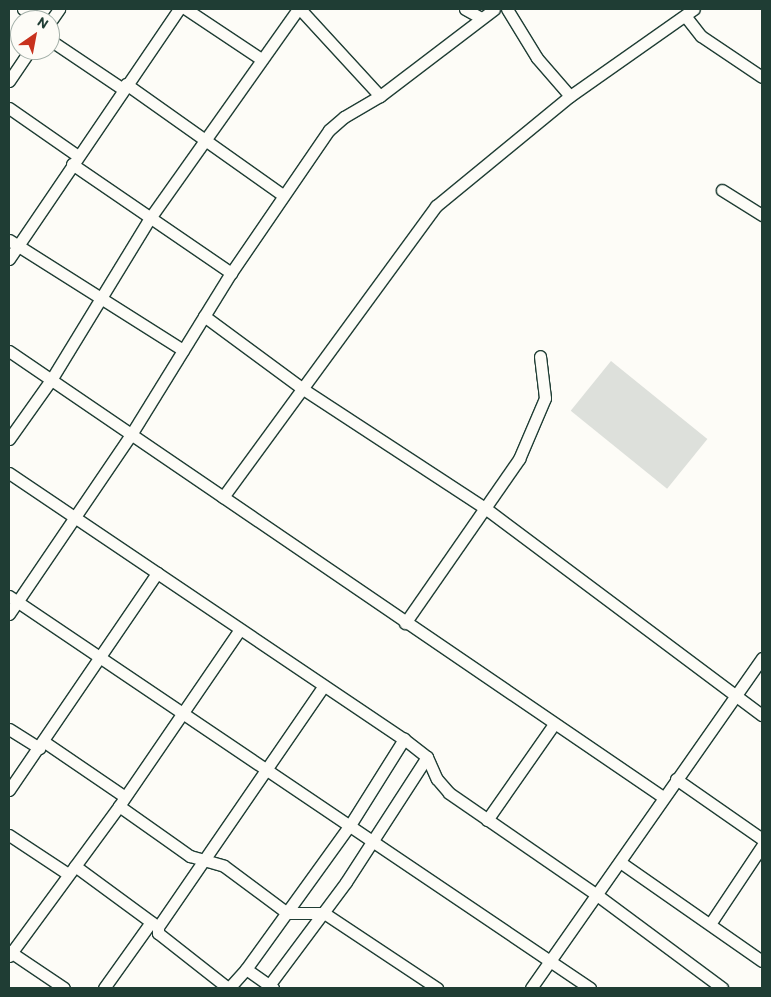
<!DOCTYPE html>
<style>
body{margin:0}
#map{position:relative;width:771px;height:997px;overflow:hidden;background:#fdfcf7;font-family:Itim,sans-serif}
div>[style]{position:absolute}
.green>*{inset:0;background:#dde0db;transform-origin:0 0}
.roads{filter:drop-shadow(1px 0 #1f3d34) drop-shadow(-1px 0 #1f3d34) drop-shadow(0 1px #1f3d34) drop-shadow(0 -1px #1f3d34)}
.minor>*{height:11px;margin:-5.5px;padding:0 5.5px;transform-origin:5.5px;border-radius:5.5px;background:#fdfcf7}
span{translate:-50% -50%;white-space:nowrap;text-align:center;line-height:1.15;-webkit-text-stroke:5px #fdfcf7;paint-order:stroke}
.frame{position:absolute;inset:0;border:10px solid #1f3d34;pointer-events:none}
.north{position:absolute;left:10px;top:10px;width:50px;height:50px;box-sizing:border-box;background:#fdfcf7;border:1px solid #a4b0a9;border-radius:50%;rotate:33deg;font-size:14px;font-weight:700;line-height:20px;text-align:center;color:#1f3d34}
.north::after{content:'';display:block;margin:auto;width:18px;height:22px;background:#c8321e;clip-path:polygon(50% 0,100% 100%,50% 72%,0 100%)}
</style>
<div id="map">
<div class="green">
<i style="left:611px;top:361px;width:124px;height:64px;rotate:39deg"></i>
</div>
<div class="roads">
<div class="minor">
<i style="left:23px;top:9px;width:20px;rotate:33deg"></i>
<i style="left:186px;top:9px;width:90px;rotate:33.7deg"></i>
<i style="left:300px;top:9px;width:118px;rotate:47.4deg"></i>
<i style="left:465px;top:9px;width:18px;rotate:29deg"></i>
<i style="left:507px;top:9px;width:57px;rotate:58.5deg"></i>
<i style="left:537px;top:58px;width:50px;rotate:49deg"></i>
<i style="left:686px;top:17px;width:24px;rotate:52deg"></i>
<i style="left:701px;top:36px;width:73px;rotate:33.9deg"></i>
<i style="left:50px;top:22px;width:16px;rotate:-55deg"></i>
<i style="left:50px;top:40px;width:88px;rotate:33.9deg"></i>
<i style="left:9px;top:81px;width:37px;rotate:-56deg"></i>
<i style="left:126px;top:84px;width:192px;rotate:35.3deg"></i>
<i style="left:9px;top:108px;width:84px;rotate:34.8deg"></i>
<i style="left:72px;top:164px;width:193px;rotate:34.4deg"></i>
<i style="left:722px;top:190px;width:47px;rotate:32deg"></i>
<i style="left:9px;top:240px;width:206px;rotate:32.3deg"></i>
<i style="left:9px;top:259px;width:302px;rotate:-55.8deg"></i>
<i style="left:204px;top:316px;width:123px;rotate:36.4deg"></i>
<i style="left:303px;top:389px;width:217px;rotate:33.2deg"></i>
<i style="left:485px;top:508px;width:346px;rotate:36.8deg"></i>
<i style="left:9px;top:351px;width:792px;rotate:34.29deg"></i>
<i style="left:9px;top:439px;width:72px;rotate:-54.6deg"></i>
<i style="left:51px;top:380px;width:190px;rotate:-58.6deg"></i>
<i style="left:150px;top:218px;width:256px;rotate:-54.7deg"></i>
<i style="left:9px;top:473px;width:476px;rotate:34deg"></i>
<i style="left:404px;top:739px;width:29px;rotate:38deg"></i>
<i style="left:427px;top:757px;width:24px;rotate:66deg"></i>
<i style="left:437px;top:779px;width:18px;rotate:49deg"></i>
<i style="left:449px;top:793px;width:180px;rotate:34.6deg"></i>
<i style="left:597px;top:895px;width:156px;rotate:36.6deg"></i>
<i style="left:223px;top:497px;width:361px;rotate:-53.8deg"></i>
<i style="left:436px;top:206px;width:173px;rotate:-39.4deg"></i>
<i style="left:570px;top:96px;width:151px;rotate:-35.1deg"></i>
<i style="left:9px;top:596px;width:701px;rotate:34.01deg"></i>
<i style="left:9px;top:614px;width:219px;rotate:-55.8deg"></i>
<i style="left:132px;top:433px;width:188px;rotate:-58.3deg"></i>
<i style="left:231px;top:273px;width:173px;rotate:-55.6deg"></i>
<i style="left:329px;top:130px;width:20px;rotate:-41deg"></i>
<i style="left:344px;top:117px;width:42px;rotate:-30.3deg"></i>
<i style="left:380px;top:96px;width:143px;rotate:-37.3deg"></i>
<i style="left:405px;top:623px;width:200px;rotate:-55.2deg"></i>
<i style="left:519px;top:459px;width:66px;rotate:-66.9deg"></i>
<i style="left:545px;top:398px;width:42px;rotate:-96.8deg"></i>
<i style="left:9px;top:729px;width:36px;rotate:32deg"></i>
<i style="left:43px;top:741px;width:99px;rotate:34.3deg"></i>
<i style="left:676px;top:779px;width:105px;rotate:34.9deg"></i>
<i style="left:9px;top:790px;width:263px;rotate:-55.7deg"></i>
<i style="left:119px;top:806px;width:87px;rotate:35.2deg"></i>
<i style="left:190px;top:856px;width:35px;rotate:16deg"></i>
<i style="left:224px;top:866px;width:79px;rotate:36.7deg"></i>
<i style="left:287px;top:913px;width:37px"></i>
<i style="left:324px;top:913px;width:136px;rotate:33.6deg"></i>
<i style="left:487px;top:820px;width:117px;rotate:-55.1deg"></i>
<i style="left:9px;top:835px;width:71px;rotate:33.5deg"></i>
<i style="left:620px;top:862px;width:173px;rotate:34.9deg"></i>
<i style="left:75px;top:866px;width:103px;rotate:36.3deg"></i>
<i style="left:158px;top:927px;width:6px;rotate:90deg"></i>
<i style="left:158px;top:933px;width:89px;rotate:38.2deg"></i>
<i style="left:710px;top:924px;width:94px;rotate:-56.3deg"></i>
<i style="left:158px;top:927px;width:291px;rotate:-55.5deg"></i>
<i style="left:9px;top:951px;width:66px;rotate:33.9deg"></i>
<i style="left:9px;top:956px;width:186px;rotate:-53.7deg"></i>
<i style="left:119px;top:806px;width:214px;rotate:-55.6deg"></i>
<i style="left:246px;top:969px;width:33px;rotate:35deg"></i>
<i style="left:104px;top:988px;width:81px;rotate:-54.5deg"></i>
<i style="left:229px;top:988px;width:25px;rotate:-48deg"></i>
<i style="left:246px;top:969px;width:178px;rotate:-54.2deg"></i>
<i style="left:350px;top:825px;width:102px;rotate:-57.9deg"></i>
<i style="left:267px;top:988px;width:132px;rotate:-53.3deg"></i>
<i style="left:346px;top:882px;width:149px;rotate:-57.1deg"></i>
<i style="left:531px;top:988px;width:403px;rotate:-55deg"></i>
</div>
</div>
<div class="frame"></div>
<div class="north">N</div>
</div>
